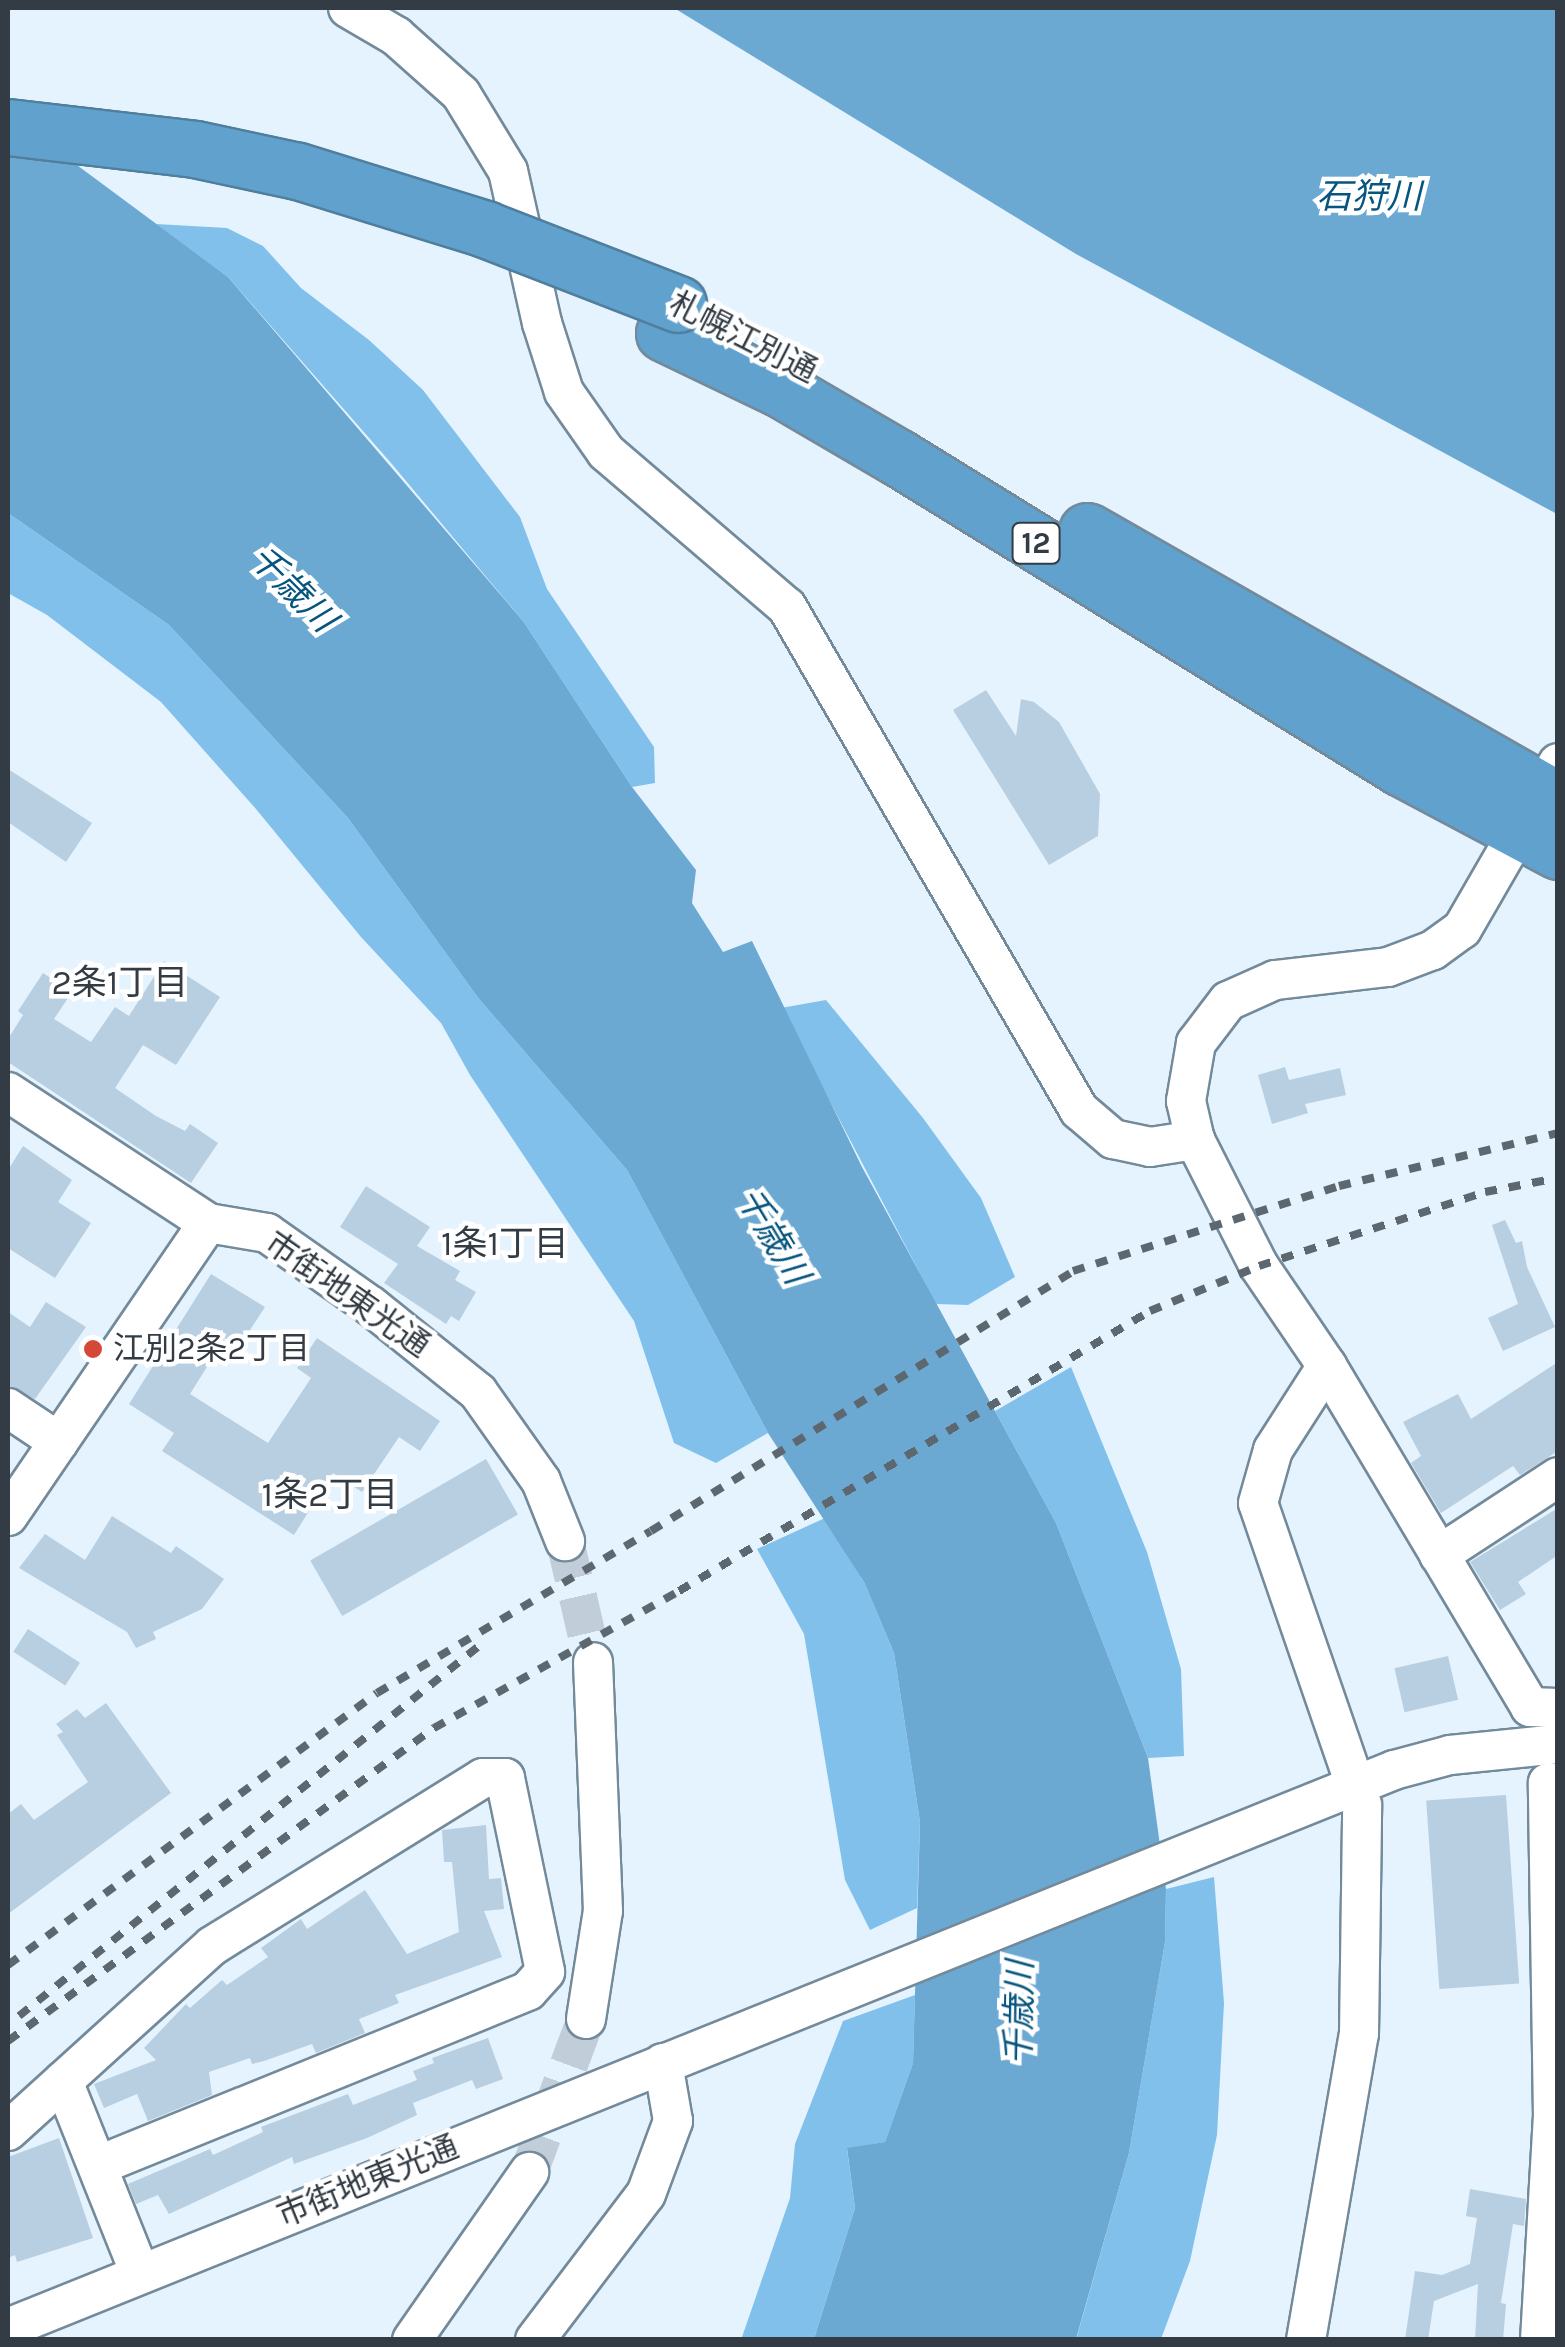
<!DOCTYPE html>
<meta charset="utf-8">
<style>
body{margin:0}
#map{position:relative;width:1565px;height:2347px;overflow:hidden;background:#e4f3fe;font-family:Karla,"Noto Sans JP",sans-serif}
div>[style]{position:absolute}
.forest>*{inset:0;background:#82c0ec}
.water>*{inset:0;background:#6ba9d3}
.building>*{inset:0;background:#b7cfe1;transform-origin:0 0}
.minor-tunnel>*{height:38px;margin-top:-19px;transform-origin:0;background:repeating-linear-gradient(90deg,#c1ced9 0 38px,transparent 0 57px)}
.roads{filter:drop-shadow(2px 0 #738a9b) drop-shadow(-2px 0 #738a9b) drop-shadow(0 2px #738a9b) drop-shadow(0 -2px #738a9b)}
.minor>*{height:38px;margin:-19px;padding:0 19px;transform-origin:19px;border-radius:19px;background:#fff}
.highway>*{height:55px;margin:-27.5px;padding:0 27.5px;transform-origin:27.5px;border-radius:27.5px;background:#60a1cd}
.rail>*{height:8px;margin-top:-4px;transform-origin:0;background:repeating-linear-gradient(90deg,#5c676f 0 12px,transparent 0 24px)}
.bridges{filter:drop-shadow(2px 0 #507e9d) drop-shadow(-2px 0 #507e9d) drop-shadow(0 2px #507e9d) drop-shadow(0 -2px #507e9d)}
.highway-bridge>*{height:55px;margin:-27.5px;padding:0 27.5px;transform-origin:27.5px;border-radius:27.5px;background:#60a1cd}
.dots>*{width:28px;height:28px;translate:-50% -50%;box-sizing:border-box;border:5px solid #fff;border-radius:50%}
span{translate:-50% -50%;white-space:nowrap;text-align:center;line-height:1.15;-webkit-text-stroke:9px #fff;paint-order:stroke}
.shield-label span{padding:2px 8px;background:#fff;border:2px solid;border-radius:8px;-webkit-text-stroke-width:0}
.shield-label{font-size:30px;color:#333c44;font-weight:700}
.street-label{font-size:32px;color:#333c44}
.poi-label{font-size:32px;color:#333c44}
.left{translate:0 -50%;text-align:left}
.water-label{font-size:35px;color:#06557e;font-style:italic}
.neighbourhood-label{font-size:35px;color:#333c44}
.frame{position:absolute;inset:0;border:10px solid #333c44;pointer-events:none}
</style>
<div id="map">
<div class="forest">
<i style="clip-path:polygon(156px 224px,227px 228px,263px 246px,301px 288px,369px 340px,423px 390px,520px 517px,547px 589px,654px 747px,655px 783px,632px 787px,523px 621px,391px 463px,228px 277px)"></i>
<i style="clip-path:polygon(8px 513px,169px 625px,348px 818px,479px 999px,627px 1170px,768px 1433px,716px 1463px,674px 1443px,634px 1321px,470px 1075px,441px 1023px,361px 937px,256px 809px,161px 702px,47px 615px,8px 593px)"></i>
<i style="clip-path:polygon(826px 1000px,923px 1118px,981px 1198px,1015px 1277px,968px 1305px,936px 1304px,781px 1008px)"></i>
<i style="clip-path:polygon(1071px 1367px,1147px 1552px,1181px 1669px,1184px 1756px,1148px 1758px,1056px 1523px,995px 1411px)"></i>
<i style="clip-path:polygon(825px 1518px,864px 1582px,894px 1653px,920px 1822px,917px 1908px,870px 1930px,845px 1880px,804px 1634px,757px 1549px)"></i>
<i style="clip-path:polygon(1214px 1877px,1224px 2003px,1217px 2135px,1190px 2261px,1161px 2339px,1076px 2340px,1129px 2153px,1165px 1942px,1166px 1889px)"></i>
<i style="clip-path:polygon(915px 1995px,913px 2063px,885px 2142px,847px 2149px,855px 2208px,814px 2339px,741px 2340px,790px 2198px,795px 2144px,843px 2021px)"></i>
</div>
<div class="water">
<i style="clip-path:polygon(674px 8px,1557px 8px,1557px 514px,1076px 254px)"></i>
<i style="clip-path:polygon(8px 114px,228px 277px,523px 621px,632px 787px,696px 870px,692px 903px,723px 952px,752px 941px,862px 1167px,1056px 1523px,1148px 1758px,1166px 1889px,1165px 1942px,1129px 2153px,1076px 2339px,814px 2339px,855px 2208px,847px 2148px,885px 2142px,913px 2063px,920px 1822px,894px 1653px,864px 1582px,768px 1433px,627px 1170px,479px 999px,348px 818px,169px 625px,8px 513px)"></i>
</div>
<div class="building">
<i style="clip-path:polygon(986px 690px,1016px 736px,1021px 699px,1034px 702px,1059px 722px,1100px 794px,1098px 836px,1049px 865px,953px 710px)"></i>
<i style="clip-path:polygon(8px 769px,92px 823px,66px 862px,8px 822px)"></i>
<i style="clip-path:polygon(164px 961px,220px 997px,176px 1065px,143px 1045px,115px 1088px,156px 1116px,185px 1131px,190px 1124px,218px 1143px,191px 1183px,8px 1062px,8px 1039px,23px 1015px,18px 1011px,43px 973px,72px 992px,54px 1019px,91px 1042px,115px 1007px,129px 1016px)"></i>
<i style="clip-path:polygon(1285px 1067px,1289px 1080px,1340px 1068px,1346px 1095px,1305px 1104px,1308px 1113px,1272px 1124px,1258px 1075px)"></i>
<i style="clip-path:polygon(23px 1146px,72px 1180px,58px 1202px,91px 1223px,55px 1278px,8px 1248px,8px 1170px)"></i>
<i style="clip-path:polygon(366px 1186px,430px 1227px,417px 1246px,460px 1271px,455px 1280px,476px 1292px,459px 1321px,451px 1316px,446px 1324px,384px 1283px,398px 1264px,340px 1227px)"></i>
<i style="clip-path:polygon(1505px 1220px,1516px 1243px,1522px 1241px,1527px 1267px,1555px 1327px,1503px 1351px,1488px 1318px,1518px 1304px,1492px 1225px)"></i>
<i style="clip-path:polygon(211px 1274px,265px 1307px,239px 1347px,225px 1338px,190px 1394px,268px 1443px,311px 1378px,297px 1368px,317px 1338px,440px 1421px,420px 1451px,399px 1437px,362px 1492px,333px 1473px,294px 1535px,162px 1451px,174px 1433px,129px 1404px)"></i>
<i style="clip-path:polygon(46px 1302px,86px 1327px,35px 1399px,8px 1386px,8px 1312px,30px 1327px)"></i>
<i style="clip-path:polygon(1558px 1362px,1558px 1451px,1520px 1475px,1513px 1466px,1441px 1513px,1411px 1463px,1421px 1456px,1403px 1422px,1458px 1394px,1471px 1419px)"></i>
<i style="left:486px;top:1459px;width:64px;height:203px;rotate:60deg"></i>
<i style="clip-path:polygon(1558px 1508px,1558px 1555px,1518px 1582px,1526px 1594px,1500px 1610px,1470px 1562px)"></i>
<i style="clip-path:polygon(112px 1516px,171px 1553px,176px 1546px,224px 1579px,202px 1609px,153px 1632px,156px 1639px,136px 1648px,127px 1632px,19px 1568px,45px 1534px,85px 1560px)"></i>
<i style="left:28px;top:1629px;width:62px;height:27px;rotate:33deg"></i>
<i style="left:1448px;top:1656px;width:45px;height:55px;rotate:77deg"></i>
<i style="clip-path:polygon(106px 1703px,171px 1793px,8px 1914px,8px 1814px,21px 1804px,34px 1820px,88px 1782px,57px 1735px,63px 1732px,56px 1724px,77px 1709px,85px 1718px)"></i>
<i style="left:1506px;top:1795px;width:189px;height:80px;rotate:86deg"></i>
<i style="clip-path:polygon(486px 1825px,489px 1879px,501px 1878px,504px 1909px,484px 1911px,502px 1957px,395px 1995px,399px 2003px,359px 2019px,365px 2033px,316px 2053px,312px 2044px,264px 2061px,252px 2064px,250px 2058px,209px 2072px,212px 2095px,148px 2121px,137px 2094px,104px 2108px,94px 2084px,156px 2060px,144px 2048px,186px 2004px,190px 2008px,222px 1980px,227px 1985px,268px 1957px,261px 1948px,301px 1919px,307px 1929px,365px 1890px,407px 1954px,459px 1932px,452px 1862px,444px 1862px,442px 1830px)"></i>
<i style="clip-path:polygon(488px 2038px,503px 2079px,476px 2089px,472px 2080px,413px 2103px,417px 2115px,367px 2138px,294px 2164px,292px 2157px,169px 2214px,158px 2195px,136px 2204px,128px 2184px,210px 2149px,213px 2155px,263px 2132px,261px 2127px,348px 2094px,353px 2105px,417px 2080px,413px 2071px,434px 2063px,432px 2058px)"></i>
<i style="clip-path:polygon(59px 2138px,93px 2238px,17px 2262px,15px 2255px,8px 2258px,8px 2157px)"></i>
<i style="clip-path:polygon(1470px 2189px,1526px 2199px,1524px 2226px,1513px 2224px,1501px 2303px,1506px 2304px,1503px 2340px,1475px 2340px,1478px 2284px,1434px 2301px,1428px 2340px,1405px 2340px,1415px 2271px,1442px 2275px,1470px 2264px,1477px 2218px,1466px 2216px)"></i>
</div>
<div class="minor-tunnel">
<i style="left:565px;top:1541px;width:124px;rotate:77deg"></i>
<i style="left:529px;top:2172px;width:163px;rotate:-69.6deg"></i>
</div>
<div class="roads">
<div class="minor">
<i style="left:348px;top:8px;width:56px;rotate:30.3deg"></i>
<i style="left:396px;top:36px;width:87px;rotate:41.7deg"></i>
<i style="left:461px;top:94px;width:90px;rotate:58.6deg"></i>
<i style="left:508px;top:171px;width:156px;rotate:77.4deg"></i>
<i style="left:542px;top:323px;width:72px;rotate:72.3deg"></i>
<i style="left:564px;top:392px;width:73px;rotate:55deg"></i>
<i style="left:606px;top:452px;width:238px;rotate:40.6deg"></i>
<i style="left:787px;top:607px;width:582px;rotate:59.86deg"></i>
<i style="left:1079px;top:1110px;width:45px;rotate:40.5deg"></i>
<i style="left:1113px;top:1139px;width:38px;rotate:12deg"></i>
<i style="left:1150px;top:1147px;width:46px;rotate:-8.8deg"></i>
<i style="left:1558px;top:763px;width:192px;rotate:120deg"></i>
<i style="left:1462px;top:929px;width:36px;rotate:144deg"></i>
<i style="left:1433px;top:950px;width:48px;rotate:159.3deg"></i>
<i style="left:1388px;top:967px;width:114px;rotate:173.4deg"></i>
<i style="left:1275px;top:980px;width:51px;rotate:155.9deg"></i>
<i style="left:1228px;top:1001px;width:53px;rotate:127.3deg"></i>
<i style="left:1196px;top:1043px;width:59px;rotate:99.8deg"></i>
<i style="left:1186px;top:1101px;width:40px;rotate:77deg"></i>
<i style="left:1195px;top:1140px;width:141px;rotate:63.1deg"></i>
<i style="left:1259px;top:1266px;width:121px;rotate:55.8deg"></i>
<i style="left:1327px;top:1366px;width:397px;rotate:59.2deg"></i>
<i style="left:1530px;top:1707px;width:28px;rotate:2deg"></i>
<i style="left:8px;top:1092px;width:239px;rotate:33.2deg"></i>
<i style="left:8px;top:1408px;width:61px;rotate:33.7deg"></i>
<i style="left:8px;top:1516px;width:355px;rotate:-55.7deg"></i>
<i style="left:208px;top:1223px;width:60px;rotate:9.6deg"></i>
<i style="left:267px;top:1233px;width:127px;rotate:35.1deg"></i>
<i style="left:371px;top:1306px;width:137px;rotate:38.8deg"></i>
<i style="left:478px;top:1392px;width:109px;rotate:54.7deg"></i>
<i style="left:541px;top:1481px;width:65px;rotate:68.2deg"></i>
<i style="left:1439px;top:1555px;width:142px;rotate:-33.2deg"></i>
<i style="left:586px;top:2019px;width:109px;rotate:-81.1deg"></i>
<i style="left:603px;top:1911px;width:249px;rotate:-92.3deg"></i>
<i style="left:63px;top:2081px;width:208px;rotate:68.2deg"></i>
<i style="left:8px;top:2131px;width:275px;rotate:-42.2deg"></i>
<i style="left:212px;top:1946px;width:319px;rotate:-31.8deg"></i>
<i style="left:483px;top:1778px;width:22px"></i>
<i style="left:505px;top:1778px;width:198px;rotate:78.3deg"></i>
<i style="left:545px;top:1972px;width:25px;rotate:132deg"></i>
<i style="left:528px;top:1991px;width:463px;rotate:157.9deg"></i>
<i style="left:8px;top:2328px;width:1494px;rotate:-21.93deg"></i>
<i style="left:1394px;top:1770px;width:58px;rotate:-15deg"></i>
<i style="left:1450px;top:1755px;width:109px;rotate:-5.8deg"></i>
<i style="left:412px;top:2340px;width:205px;rotate:-55.1deg"></i>
<i style="left:535px;top:2340px;width:183px;rotate:-52.8deg"></i>
<i style="left:646px;top:2194px;width:78px;rotate:-69.7deg"></i>
<i style="left:673px;top:2121px;width:59px;rotate:-99.8deg"></i>
<i style="left:1306px;top:2340px;width:311px;rotate:-80.2deg"></i>
<i style="left:1359px;top:2034px;width:229px;rotate:-89.2deg"></i>
<i style="left:1362px;top:1805px;width:319px;rotate:-109deg"></i>
<i style="left:1258px;top:1503px;width:55px;rotate:-74.2deg"></i>
<i style="left:1273px;top:1450px;width:100px;rotate:-57.3deg"></i>
<i style="left:1540px;top:2340px;width:223px;rotate:-86.7deg"></i>
<i style="left:1553px;top:2117px;width:334px;rotate:-90.9deg"></i>
<i style="left:1548px;top:1783px;width:10px"></i>
</div>
<div class="highway">
<i style="left:664px;top:333px;width:127px;rotate:25.6deg"></i>
<i style="left:779px;top:388px;width:139px;rotate:30.3deg"></i>
<i style="left:899px;top:458px;width:589px;rotate:31.66deg"></i>
<i style="left:1400px;top:767px;width:179px;rotate:28deg"></i>
<i style="left:1087px;top:531px;width:542px;rotate:29.73deg"></i>
</div>
</div>
<div class="rail">
<i style="left:8px;top:1965px;width:458px;rotate:-36.4deg"></i>
<i style="left:377px;top:1693px;width:318px;rotate:-30.6deg"></i>
<i style="left:651px;top:1531px;width:496px;rotate:-31.6deg"></i>
<i style="left:1073px;top:1271px;width:279px;rotate:-17.7deg"></i>
<i style="left:1339px;top:1186px;width:225px;rotate:-13.6deg"></i>
<i style="left:19px;top:2016px;width:590px;rotate:-38.81deg"></i>
<i style="left:8px;top:2041px;width:529px;rotate:-36.31deg"></i>
<i style="left:434px;top:1728px;width:281px;rotate:-29.2deg"></i>
<i style="left:679px;top:1591px;width:548px;rotate:-30.73deg"></i>
<i style="left:1150px;top:1311px;width:118px;rotate:-22.4deg"></i>
<i style="left:1259px;top:1266px;width:238px;rotate:-18.1deg"></i>
<i style="left:1485px;top:1192px;width:74px;rotate:-10.9deg"></i>
</div>
<div class="bridges">
<div class="highway-bridge">
<i style="left:8px;top:127px;width:188px;rotate:6.7deg"></i>
<i style="left:195px;top:149px;width:105px;rotate:12.1deg"></i>
<i style="left:298px;top:171px;width:196px;rotate:17.2deg"></i>
<i style="left:485px;top:229px;width:207px;rotate:21.2deg"></i>
</div>
</div>
<div class="dots">
<i style="left:93px;top:1349px;background:#d54838"></i>
</div>
<div class="shield-label">
<span style="left:1036px;top:543px">12</span>
</div>
<div class="street-label">
<span style="left:743px;top:338px;rotate:27deg">札幌江別通</span>
<span style="left:347px;top:1295px;rotate:35deg">市街地東光通</span>
<span style="left:368px;top:2182px;rotate:-22deg">市街地東光通</span>
</div>
<div class="poi-label">
<span class="left" style="left:113px;top:1349px">江別2条2丁目</span>
</div>
<div class="water-label">
<span style="left:1369px;top:197px">石狩川</span>
<span style="left:292px;top:589px;rotate:45deg">千歳川</span>
<span style="left:772px;top:1236px;rotate:59deg">千歳川</span>
<span style="left:1020px;top:2013px;rotate:-89deg">千歳川</span>
</div>
<div class="neighbourhood-label">
<span style="left:120px;top:983px">2条1丁目</span>
<span style="left:505px;top:1244px">1条1丁目</span>
<span style="left:330px;top:1495px">1条2丁目</span>
</div>
<div class="frame"></div>
</div>
